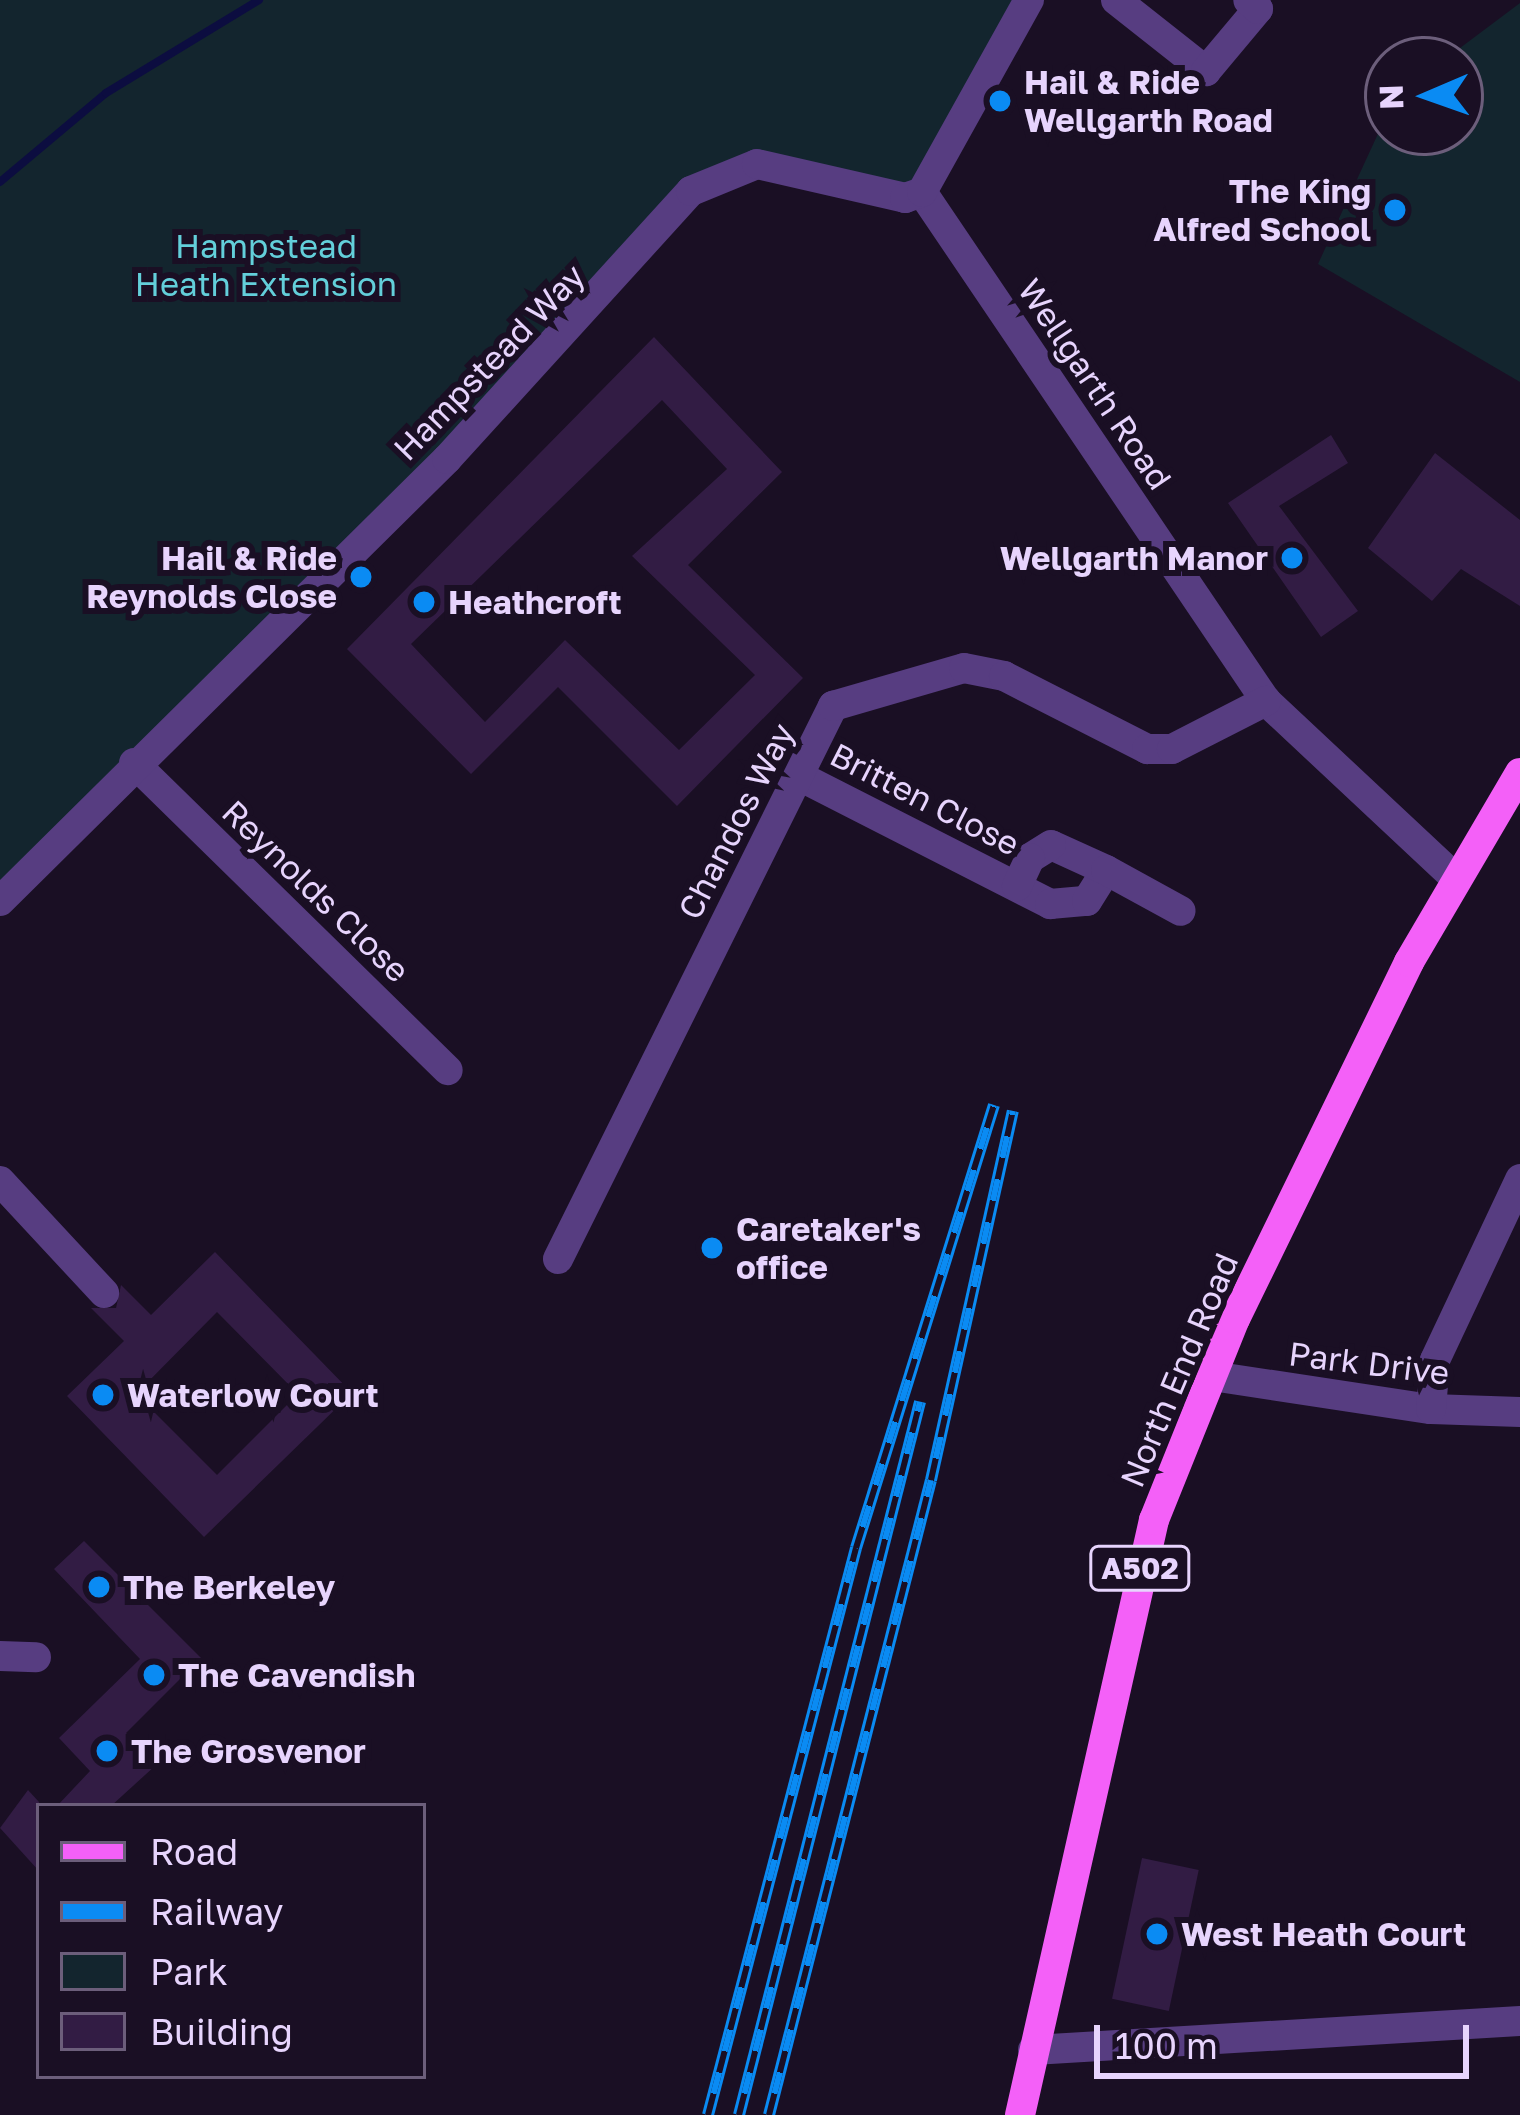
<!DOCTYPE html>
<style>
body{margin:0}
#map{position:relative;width:1520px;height:2115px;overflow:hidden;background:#1a0f24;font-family:"Golos Text",sans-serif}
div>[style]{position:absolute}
.green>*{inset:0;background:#13252e}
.stream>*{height:8px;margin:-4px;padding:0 4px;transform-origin:4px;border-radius:4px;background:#0c0d40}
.building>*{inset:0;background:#321c44;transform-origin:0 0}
.minor>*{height:30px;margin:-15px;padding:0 15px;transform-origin:15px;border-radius:15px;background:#573d81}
.major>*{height:30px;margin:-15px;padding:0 15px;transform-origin:15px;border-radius:15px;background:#f460f8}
.rail>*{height:12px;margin-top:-6px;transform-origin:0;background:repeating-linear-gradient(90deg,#1a0f24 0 22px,#0a8bf3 0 44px);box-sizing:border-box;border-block:3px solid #0a8bf3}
.dots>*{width:33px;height:33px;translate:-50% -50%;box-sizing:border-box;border:6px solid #1a0f24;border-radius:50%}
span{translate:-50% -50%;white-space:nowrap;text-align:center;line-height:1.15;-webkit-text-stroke:12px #1a0f24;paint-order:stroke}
.shield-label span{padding:3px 9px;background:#1a0f24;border:3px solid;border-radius:9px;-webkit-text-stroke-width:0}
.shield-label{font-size:30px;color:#e7d4fd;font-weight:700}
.poi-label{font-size:33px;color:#e7d4fd;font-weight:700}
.left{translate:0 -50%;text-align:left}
.right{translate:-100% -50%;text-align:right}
.park-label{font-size:33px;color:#63cfda}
.street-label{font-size:33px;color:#e7d4fd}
.legend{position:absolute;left:36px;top:1803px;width:390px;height:276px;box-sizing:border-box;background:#1a0f24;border:3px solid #6c5e7b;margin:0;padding:15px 21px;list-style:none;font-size:36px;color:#e7d4fd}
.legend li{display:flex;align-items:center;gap:24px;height:60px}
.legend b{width:60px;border:3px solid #6c5e7b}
.north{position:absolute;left:1364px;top:36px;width:120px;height:120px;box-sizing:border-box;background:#1a0f24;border:3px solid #6c5e7b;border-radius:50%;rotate:268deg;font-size:33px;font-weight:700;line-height:48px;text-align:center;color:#e7d4fd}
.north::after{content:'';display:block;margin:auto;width:42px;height:54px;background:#0a8bf3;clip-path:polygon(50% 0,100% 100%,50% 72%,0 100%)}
.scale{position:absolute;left:1094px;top:2025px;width:375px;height:54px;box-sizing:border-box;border:6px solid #e7d4fd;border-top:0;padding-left:15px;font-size:36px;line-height:42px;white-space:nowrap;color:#e7d4fd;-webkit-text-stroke:9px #1a0f24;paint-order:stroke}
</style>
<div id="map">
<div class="green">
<i style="clip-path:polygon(0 0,1030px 0,922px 192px,733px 167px,0 900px)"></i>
<i style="clip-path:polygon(1520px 3px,1520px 382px,1318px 264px,1388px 112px,1388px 132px,1460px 132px,1460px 60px,1444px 60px)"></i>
</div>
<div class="stream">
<i style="left:0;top:182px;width:138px;rotate:-40deg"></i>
<i style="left:106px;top:93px;width:179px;rotate:-31.3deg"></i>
</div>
<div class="building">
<i style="clip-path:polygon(evenodd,654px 337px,782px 472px,688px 565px,803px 678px,677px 806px,558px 687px,471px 774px,347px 649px,654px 337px,662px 400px,727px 469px,632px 556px,755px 675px,679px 750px,565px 640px,485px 722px,411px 644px,662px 400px)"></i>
<i style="clip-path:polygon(1331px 435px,1348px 463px,1279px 506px,1358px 611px,1321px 637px,1228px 503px)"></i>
<i style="clip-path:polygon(1435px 453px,1520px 520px,1520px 606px,1461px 569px,1432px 601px,1368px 548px)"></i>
<i style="clip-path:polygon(evenodd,215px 1252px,352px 1393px,204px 1537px,67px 1396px,124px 1341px,91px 1308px,116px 1308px,121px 1285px,151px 1315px,215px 1252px,217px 1312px,298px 1394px,217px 1475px,136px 1394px,217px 1312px)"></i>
<i style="clip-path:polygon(84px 1541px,201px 1658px,126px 1733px,156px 1765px,111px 1806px,57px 1806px,90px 1771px,59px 1738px,140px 1659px,54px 1569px)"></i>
<i style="clip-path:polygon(28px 1790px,39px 1802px,39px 1871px,0 1828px)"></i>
<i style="left:1142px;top:1858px;width:58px;height:144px;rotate:12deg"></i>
</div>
<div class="minor">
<i style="left:1116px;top:0;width:115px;rotate:38.3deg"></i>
<i style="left:1206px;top:71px;width:81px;rotate:-50deg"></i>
<i style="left:1258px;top:9px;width:13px;rotate:-138deg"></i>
<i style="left:922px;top:192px;width:614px;rotate:55.95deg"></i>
<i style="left:1266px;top:701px;width:258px;rotate:43.1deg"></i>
<i style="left:134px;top:763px;width:439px;rotate:44.4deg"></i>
<i style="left:801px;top:777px;width:280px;rotate:27deg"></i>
<i style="left:1050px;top:904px;width:37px;rotate:-5deg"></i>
<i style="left:1087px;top:901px;width:36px;rotate:-58deg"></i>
<i style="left:1106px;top:870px;width:60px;rotate:-155.6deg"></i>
<i style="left:1051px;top:845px;width:25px;rotate:148deg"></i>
<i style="left:1030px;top:858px;width:31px;rotate:115deg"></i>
<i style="left:1106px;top:870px;width:85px;rotate:28.7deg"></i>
<i style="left:0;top:901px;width:629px;rotate:-44.68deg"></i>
<i style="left:447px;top:459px;width:362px;rotate:-47.7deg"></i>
<i style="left:691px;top:191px;width:71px;rotate:-22.2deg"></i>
<i style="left:757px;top:164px;width:152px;rotate:12.9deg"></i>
<i style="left:905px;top:198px;width:18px;rotate:-19deg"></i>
<i style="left:922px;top:192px;width:220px;rotate:-60.9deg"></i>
<i style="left:0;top:1181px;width:153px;rotate:47.1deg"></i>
<i style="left:558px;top:1259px;width:618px;rotate:-63.56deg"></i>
<i style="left:833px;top:706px;width:136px;rotate:-16.2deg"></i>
<i style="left:964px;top:668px;width:41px;rotate:11.3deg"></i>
<i style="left:1004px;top:676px;width:161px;rotate:27deg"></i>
<i style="left:1147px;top:749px;width:25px"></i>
<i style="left:1172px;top:749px;width:106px;rotate:-27.1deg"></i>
<i style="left:1212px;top:1376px;width:221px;rotate:8.6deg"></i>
<i style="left:1431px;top:1409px;width:89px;rotate:1.9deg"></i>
<i style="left:1431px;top:1409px;width:49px;rotate:-85.3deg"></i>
<i style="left:1435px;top:1360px;width:200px;rotate:-64.8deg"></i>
<i style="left:0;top:1656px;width:36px;rotate:2deg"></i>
<i style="left:1033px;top:2050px;width:488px;rotate:-3.4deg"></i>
</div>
<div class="major">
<i style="left:1020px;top:2115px;width:610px;rotate:-77.31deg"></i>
<i style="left:1154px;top:1520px;width:217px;rotate:-68.1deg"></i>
<i style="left:1235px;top:1319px;width:397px;rotate:-64deg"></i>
<i style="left:1409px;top:962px;width:219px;rotate:-59.6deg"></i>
</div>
<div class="rail">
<i style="left:708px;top:2115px;width:586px;rotate:-75.37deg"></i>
<i style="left:856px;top:1548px;width:464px;rotate:-72.7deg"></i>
<i style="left:739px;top:2115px;width:736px;rotate:-75.76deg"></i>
<i style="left:769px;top:2115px;width:655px;rotate:-75.69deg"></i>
<i style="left:931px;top:1480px;width:378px;rotate:-77.5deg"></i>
</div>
<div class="dots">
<i style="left:1000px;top:101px;background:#0a8bf3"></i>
<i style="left:1395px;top:210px;background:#0a8bf3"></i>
<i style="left:1292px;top:558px;background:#0a8bf3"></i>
<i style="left:361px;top:577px;background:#0a8bf3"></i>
<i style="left:424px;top:602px;background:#0a8bf3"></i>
<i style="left:712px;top:1248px;background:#0a8bf3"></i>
<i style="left:103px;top:1395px;background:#0a8bf3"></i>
<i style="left:99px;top:1587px;background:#0a8bf3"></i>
<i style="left:154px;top:1675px;background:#0a8bf3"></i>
<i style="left:107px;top:1751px;background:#0a8bf3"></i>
<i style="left:1157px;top:1934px;background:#0a8bf3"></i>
</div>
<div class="shield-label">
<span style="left:1140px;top:1568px">A502</span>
</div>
<div class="poi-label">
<span class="left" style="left:1024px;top:101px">Hail &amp; Ride<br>Wellgarth Road</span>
<span class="right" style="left:1371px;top:210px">The King<br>Alfred School</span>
<span class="right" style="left:337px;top:577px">Hail &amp; Ride<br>Reynolds Close</span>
<span class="right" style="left:1268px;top:558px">Wellgarth Manor</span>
<span class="left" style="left:448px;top:602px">Heathcroft</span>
<span class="left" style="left:736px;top:1248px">Caretaker's<br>office</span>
<span class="left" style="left:127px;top:1395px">Waterlow Court</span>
<span class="left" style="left:123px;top:1587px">The Berkeley</span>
<span class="left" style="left:178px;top:1675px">The Cavendish</span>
<span class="left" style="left:131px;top:1751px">The Grosvenor</span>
<span class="left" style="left:1181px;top:1934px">West Heath Court</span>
</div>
<div class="park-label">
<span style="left:266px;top:265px">Hampstead<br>Heath Extension</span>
</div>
<div class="street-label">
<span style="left:489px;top:362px;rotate:-46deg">Hampstead Way</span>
<span style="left:1095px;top:384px;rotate:56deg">Wellgarth Road</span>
<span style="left:925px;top:799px;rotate:27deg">Britten Close</span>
<span style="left:736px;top:821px;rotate:-63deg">Chandos Way</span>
<span style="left:316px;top:891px;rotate:44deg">Reynolds Close</span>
<span style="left:1369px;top:1363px;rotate:7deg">Park Drive</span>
<span style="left:1179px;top:1370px;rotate:-67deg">North End Road</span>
</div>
<ul class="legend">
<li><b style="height:15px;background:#f460f8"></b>Road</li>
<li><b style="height:15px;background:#0a8bf3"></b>Railway</li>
<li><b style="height:33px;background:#13252e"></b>Park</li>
<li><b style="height:33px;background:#321c44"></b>Building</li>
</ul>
<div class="north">N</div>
<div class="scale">100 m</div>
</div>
